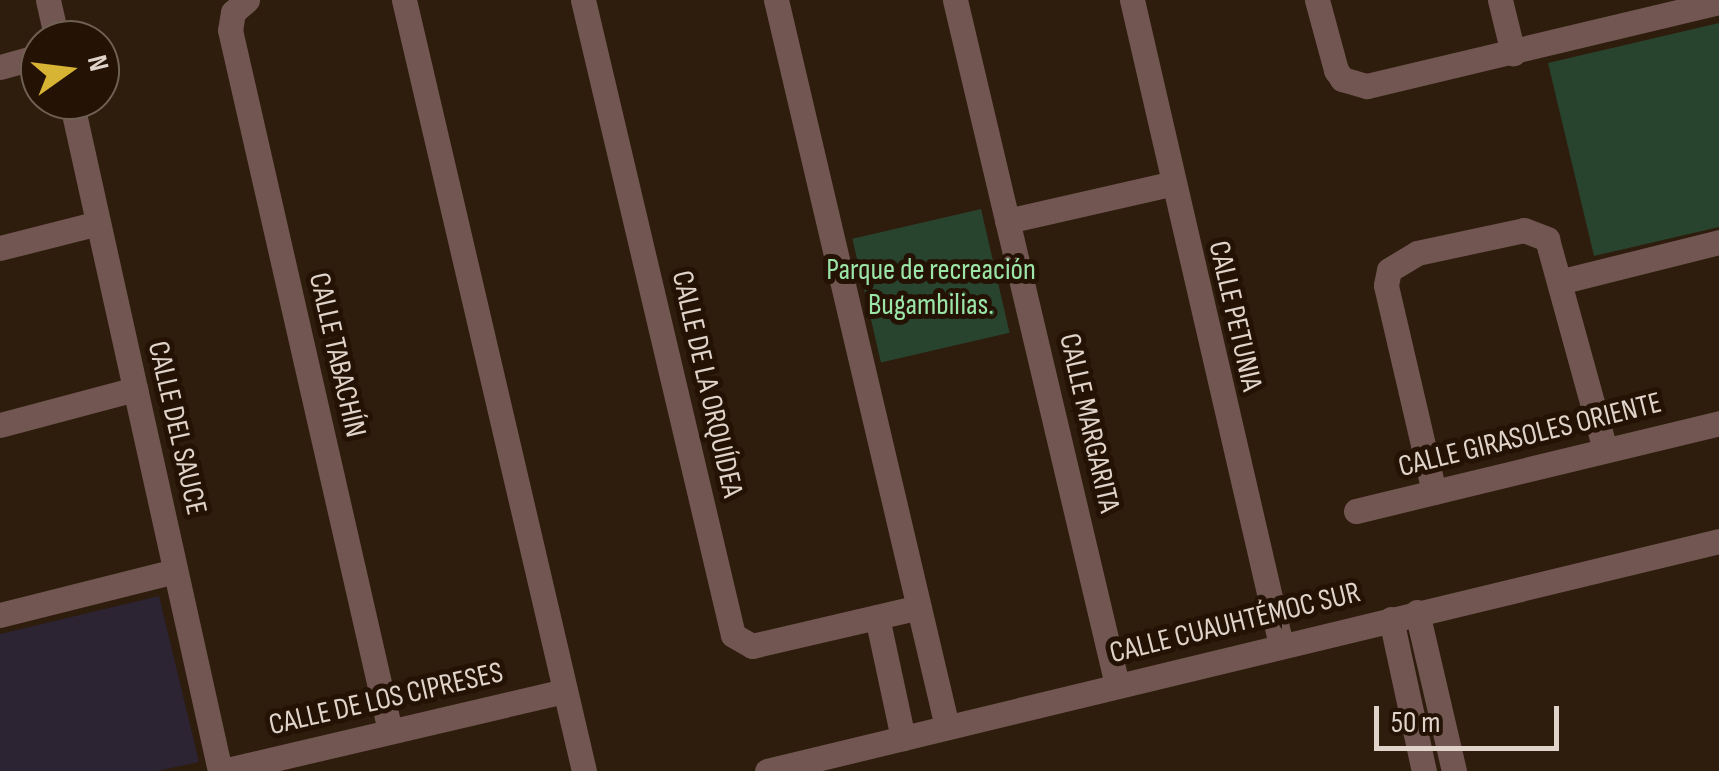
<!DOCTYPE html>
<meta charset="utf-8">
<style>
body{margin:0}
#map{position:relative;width:1719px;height:771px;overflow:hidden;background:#2e1c0d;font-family:"Sofia Sans Condensed",sans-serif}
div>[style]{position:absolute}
.education>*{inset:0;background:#2c2433}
.green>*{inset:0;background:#29442e;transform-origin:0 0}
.minor>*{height:25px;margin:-12.5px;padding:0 12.5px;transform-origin:12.5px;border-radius:12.5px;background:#715651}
span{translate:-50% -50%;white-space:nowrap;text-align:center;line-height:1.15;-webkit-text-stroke:10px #241305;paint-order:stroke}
.park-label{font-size:30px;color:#9ae5a7}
.street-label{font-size:30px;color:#dfd3ca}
.north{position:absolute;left:20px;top:20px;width:100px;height:100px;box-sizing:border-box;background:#241305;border:2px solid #6f6054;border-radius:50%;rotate:76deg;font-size:28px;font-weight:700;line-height:40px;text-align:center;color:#dfd3ca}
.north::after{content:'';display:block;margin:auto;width:35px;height:45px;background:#d7b434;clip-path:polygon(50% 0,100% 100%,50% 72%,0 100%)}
.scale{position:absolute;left:1374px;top:706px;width:185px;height:45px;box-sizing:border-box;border:5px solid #dfd3ca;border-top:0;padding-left:12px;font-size:30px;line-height:35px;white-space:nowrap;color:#dfd3ca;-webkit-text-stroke:8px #241305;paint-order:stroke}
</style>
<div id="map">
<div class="education">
<i style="clip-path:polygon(159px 596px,199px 762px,158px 771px,0 771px,0 634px)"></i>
</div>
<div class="green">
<i style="clip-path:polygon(1719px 23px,1719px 227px,1594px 256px,1548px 63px)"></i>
<i style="left:981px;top:209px;width:127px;height:132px;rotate:77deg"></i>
</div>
<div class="minor">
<i style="left:48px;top:0;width:41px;rotate:77.3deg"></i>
<i style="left:247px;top:0;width:18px;rotate:139deg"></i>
<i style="left:233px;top:12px;width:18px;rotate:99deg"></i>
<i style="left:230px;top:30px;width:719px;rotate:77.14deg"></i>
<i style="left:404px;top:0;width:792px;rotate:76.86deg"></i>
<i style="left:583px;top:0;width:652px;rotate:76.71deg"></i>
<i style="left:733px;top:635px;width:22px;rotate:30deg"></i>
<i style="left:752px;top:646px;width:171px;rotate:-13.1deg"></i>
<i style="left:776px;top:0;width:747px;rotate:76.76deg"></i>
<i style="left:955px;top:0;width:704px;rotate:76.69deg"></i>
<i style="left:1132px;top:0;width:662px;rotate:76.99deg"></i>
<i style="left:1317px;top:0;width:73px;rotate:74.8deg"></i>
<i style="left:1336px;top:70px;width:11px;rotate:56deg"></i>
<i style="left:1342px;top:79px;width:26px;rotate:16deg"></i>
<i style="left:1367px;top:86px;width:362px;rotate:-13.4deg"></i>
<i style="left:1500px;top:0;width:55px;rotate:76.2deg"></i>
<i style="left:0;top:67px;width:41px;rotate:-15.4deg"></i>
<i style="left:71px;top:100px;width:687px;rotate:77.48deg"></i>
<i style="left:1007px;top:221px;width:167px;rotate:-12.8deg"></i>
<i style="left:0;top:248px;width:101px;rotate:-14.3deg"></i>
<i style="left:1563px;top:281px;width:161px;rotate:-14deg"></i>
<i style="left:0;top:425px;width:140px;rotate:-14.9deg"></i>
<i style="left:1434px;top:492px;width:212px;rotate:-103.1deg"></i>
<i style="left:1386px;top:285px;width:15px;rotate:-79deg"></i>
<i style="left:1389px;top:270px;width:33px;rotate:-31deg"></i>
<i style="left:1417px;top:253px;width:109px;rotate:-12.1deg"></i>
<i style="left:1524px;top:230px;width:25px;rotate:21deg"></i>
<i style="left:1547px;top:239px;width:219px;rotate:74.6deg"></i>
<i style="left:1356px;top:511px;width:374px;rotate:-13.6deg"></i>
<i style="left:1417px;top:612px;width:163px;rotate:76.9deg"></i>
<i style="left:0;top:615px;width:180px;rotate:-14.1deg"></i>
<i style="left:877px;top:617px;width:124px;rotate:77.9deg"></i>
<i style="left:1391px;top:619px;width:156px;rotate:77.8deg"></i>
<i style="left:223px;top:771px;width:349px;rotate:-13.2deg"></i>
<i style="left:767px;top:771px;width:979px;rotate:-13.58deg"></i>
</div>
<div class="park-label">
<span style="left:931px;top:287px">Parque de recreación<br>Bugambilias.</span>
</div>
<div class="street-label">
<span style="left:1235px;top:316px;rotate:77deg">CALLE PETUNIA</span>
<span style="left:337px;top:355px;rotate:77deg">CALLE TABACHÍN</span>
<span style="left:707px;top:384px;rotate:77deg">CALLE DE LA ORQUÍDEA</span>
<span style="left:1089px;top:423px;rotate:77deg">CALLE MARGARITA</span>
<span style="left:177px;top:428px;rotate:77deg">CALLE DEL SAUCE</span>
<span style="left:1530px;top:435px;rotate:-14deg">CALLE GIRASOLES ORIENTE</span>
<span style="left:1235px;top:623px;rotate:-14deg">CALLE CUAUHTÉMOC SUR</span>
<span style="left:386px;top:699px;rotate:-13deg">CALLE DE LOS CIPRESES</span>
</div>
<div class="north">N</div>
<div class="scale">50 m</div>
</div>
